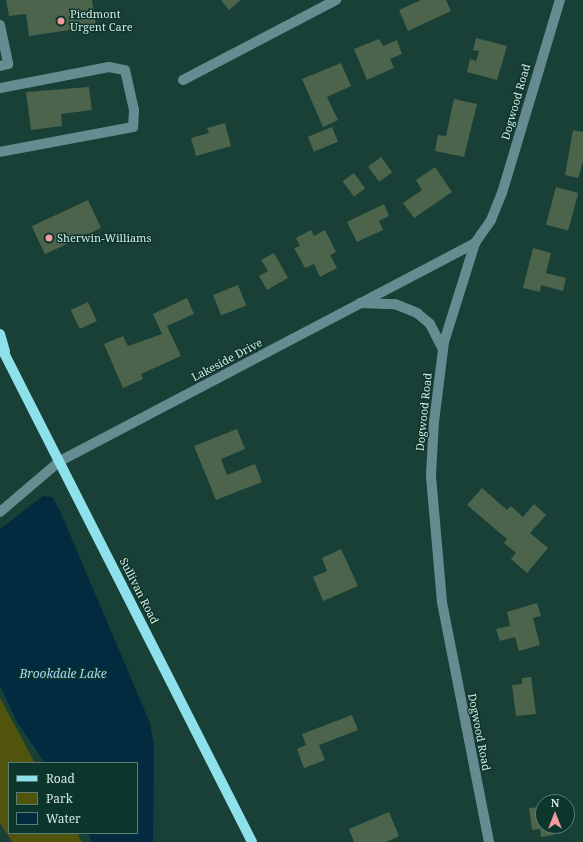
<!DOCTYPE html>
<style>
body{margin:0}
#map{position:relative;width:583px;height:842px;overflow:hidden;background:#184036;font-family:"Noto Serif",serif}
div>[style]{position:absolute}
.green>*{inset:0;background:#51540d}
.water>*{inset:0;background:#022b40}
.building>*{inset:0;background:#4c644b;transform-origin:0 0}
.minor>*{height:10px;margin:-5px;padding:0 5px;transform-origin:5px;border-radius:5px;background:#668c91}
.major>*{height:10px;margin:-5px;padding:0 5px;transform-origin:5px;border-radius:5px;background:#8ee1eb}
.dots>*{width:11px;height:11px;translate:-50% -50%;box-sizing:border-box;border:2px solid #0c352c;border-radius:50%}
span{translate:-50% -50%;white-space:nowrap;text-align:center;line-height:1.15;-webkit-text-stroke:3px #0c352c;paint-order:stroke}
.poi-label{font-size:11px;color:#d4e9e2}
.left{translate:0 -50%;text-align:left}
.street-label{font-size:11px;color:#d4e9e2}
.water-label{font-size:12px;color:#a0d7fb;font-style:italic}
.legend{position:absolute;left:8px;top:762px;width:130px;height:72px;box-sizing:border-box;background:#0c352c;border:1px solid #5c7d75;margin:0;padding:5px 7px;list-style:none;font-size:12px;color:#d4e9e2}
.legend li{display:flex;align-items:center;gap:8px;height:20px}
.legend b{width:20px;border:1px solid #5c7d75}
.north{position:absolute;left:535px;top:794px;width:40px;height:40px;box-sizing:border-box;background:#0c352c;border:1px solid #5c7d75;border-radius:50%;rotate:0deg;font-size:11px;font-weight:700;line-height:16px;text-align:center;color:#d4e9e2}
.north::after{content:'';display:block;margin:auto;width:14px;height:18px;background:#f59b9e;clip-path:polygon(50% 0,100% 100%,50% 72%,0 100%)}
</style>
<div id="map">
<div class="green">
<i style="clip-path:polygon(0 698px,35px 763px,9px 763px,9px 833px,77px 833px,82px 842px,12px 842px,0 823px)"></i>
</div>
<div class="water">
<i style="clip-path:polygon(43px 496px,52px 497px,60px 511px,150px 723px,154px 747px,153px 842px,92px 842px,88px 833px,137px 833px,137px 763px,45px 763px,17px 722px,0 686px,0 529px)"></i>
</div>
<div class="building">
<i style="clip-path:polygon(6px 0,92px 0,96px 26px,29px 36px,26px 14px,9px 16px)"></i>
<i style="clip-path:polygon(221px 0,241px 0,229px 10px)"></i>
<i style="clip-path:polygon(421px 0,446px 0,451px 11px,408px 31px,399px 10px)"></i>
<i style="clip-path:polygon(476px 38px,507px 46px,497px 80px,467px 72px,470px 59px,476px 61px,479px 51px,473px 50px)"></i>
<i style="clip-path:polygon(379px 39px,383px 46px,397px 40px,402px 54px,390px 59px,394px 68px,367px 80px,354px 49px)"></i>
<i style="clip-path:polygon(341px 63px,351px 86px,327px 97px,338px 120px,323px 127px,302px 79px)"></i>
<i style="clip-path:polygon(89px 87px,92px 110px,61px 114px,62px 126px,31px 130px,26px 92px)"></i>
<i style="clip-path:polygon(454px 99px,477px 104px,464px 157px,435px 151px,438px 135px,446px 136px)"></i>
<i style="clip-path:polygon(225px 123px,231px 146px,196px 156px,191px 138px,209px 133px,207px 128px)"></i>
<i style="left:332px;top:127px;width:16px;height:26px;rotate:68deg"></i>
<i style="clip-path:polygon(573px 130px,583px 132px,583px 161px,578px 178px,565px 175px)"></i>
<i style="left:381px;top:157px;width:19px;height:16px;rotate:54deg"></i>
<i style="clip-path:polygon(435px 167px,452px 192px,414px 218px,403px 203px,422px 190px,416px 180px)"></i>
<i style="left:354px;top:173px;width:19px;height:14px;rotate:54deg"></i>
<i style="left:556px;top:187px;width:23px;height:39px;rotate:15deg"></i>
<i style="left:88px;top:200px;width:31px;height:62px;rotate:65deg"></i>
<i style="clip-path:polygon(384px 204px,389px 216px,379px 221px,383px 230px,357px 242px,347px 222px)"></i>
<i style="clip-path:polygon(311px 230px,314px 236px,325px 230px,336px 252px,330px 255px,337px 268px,320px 277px,314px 264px,305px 268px,294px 248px,300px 246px,296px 238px)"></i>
<i style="clip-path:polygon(533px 248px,551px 253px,546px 273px,566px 278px,563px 291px,541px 285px,540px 292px,523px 288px)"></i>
<i style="clip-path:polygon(274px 253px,288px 278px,267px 290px,259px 276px,268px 271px,261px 260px)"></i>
<i style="left:238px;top:285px;width:22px;height:27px;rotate:68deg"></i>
<i style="clip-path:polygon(187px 298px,194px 314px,167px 326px,181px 356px,141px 374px,143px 379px,123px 388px,104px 344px,123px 336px,128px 346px,162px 334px,153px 314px)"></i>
<i style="left:88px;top:302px;width:21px;height:19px;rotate:65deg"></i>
<i style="clip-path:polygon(237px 429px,245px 449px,221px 459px,227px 475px,255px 464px,262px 482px,216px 500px,194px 446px)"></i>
<i style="clip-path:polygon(482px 488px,507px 510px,511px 506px,523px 517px,534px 504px,546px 515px,530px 533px,548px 548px,527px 573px,511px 559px,516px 553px,504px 543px,507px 539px,467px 505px)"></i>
<i style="clip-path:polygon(341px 549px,358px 586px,323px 601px,313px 577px,327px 571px,322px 558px)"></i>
<i style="clip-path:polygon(537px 603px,541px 616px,533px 618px,540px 645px,519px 651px,515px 637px,500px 641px,496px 629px,510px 626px,507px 612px)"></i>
<i style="clip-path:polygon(531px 677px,536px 714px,516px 716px,512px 685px,522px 684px,522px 678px)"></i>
<i style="clip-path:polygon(352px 715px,358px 730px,319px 745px,325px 760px,304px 768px,297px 749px,306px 745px,302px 734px)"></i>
<i style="clip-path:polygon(543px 807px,543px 826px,552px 826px,553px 835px,541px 837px,540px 829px,532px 830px,529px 808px)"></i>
<i style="clip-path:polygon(389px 812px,399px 836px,386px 842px,354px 842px,349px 829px)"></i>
</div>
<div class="minor">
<i style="left:0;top:25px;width:40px;rotate:78deg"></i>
<i style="left:8px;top:64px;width:8px;rotate:166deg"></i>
<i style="left:183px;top:80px;width:173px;rotate:-27.6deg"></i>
<i style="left:0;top:88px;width:111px;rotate:-10.9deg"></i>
<i style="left:109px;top:67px;width:16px;rotate:11deg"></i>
<i style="left:125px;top:70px;width:41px;rotate:77.3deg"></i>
<i style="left:134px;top:110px;width:17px;rotate:93deg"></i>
<i style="left:133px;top:127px;width:135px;rotate:169.4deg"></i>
<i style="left:360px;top:303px;width:35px;rotate:2deg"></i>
<i style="left:395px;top:304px;width:24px;rotate:22deg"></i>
<i style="left:417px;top:313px;width:17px;rotate:40deg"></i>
<i style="left:430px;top:324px;width:29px;rotate:63deg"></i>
<i style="left:0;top:512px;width:79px;rotate:-40.4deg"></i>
<i style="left:60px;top:461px;width:469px;rotate:-27.7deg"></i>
<i style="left:489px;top:842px;width:245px;rotate:-101.1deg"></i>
<i style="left:442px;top:602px;width:127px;rotate:-95deg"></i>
<i style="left:431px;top:475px;width:53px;rotate:-86.8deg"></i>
<i style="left:434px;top:422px;width:81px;rotate:-82.9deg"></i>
<i style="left:444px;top:342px;width:104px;rotate:-72.6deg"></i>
<i style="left:475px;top:243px;width:28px;rotate:-55deg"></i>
<i style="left:491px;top:220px;width:29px;rotate:-68deg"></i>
<i style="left:502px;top:193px;width:202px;rotate:-73.3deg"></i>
</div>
<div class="major">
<i style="left:0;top:334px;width:18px;rotate:74deg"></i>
<i style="left:0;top:345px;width:557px;rotate:63.11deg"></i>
</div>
<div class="dots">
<i style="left:61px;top:21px;background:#f59b9e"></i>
<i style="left:49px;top:238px;background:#f59b9e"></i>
</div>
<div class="poi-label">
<span class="left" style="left:70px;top:21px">Piedmont<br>Urgent Care</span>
<span class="left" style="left:57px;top:238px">Sherwin-Williams</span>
</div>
<div class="street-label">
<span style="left:516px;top:102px;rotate:-74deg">Dogwood Road</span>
<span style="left:227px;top:360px;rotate:-28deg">Lakeside Drive</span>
<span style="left:424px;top:412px;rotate:-84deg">Dogwood Road</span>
<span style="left:139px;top:591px;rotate:63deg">Sullivan Road</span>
<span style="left:479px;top:732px;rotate:79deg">Dogwood Road</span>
</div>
<div class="water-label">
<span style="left:63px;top:674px">Brookdale Lake</span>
</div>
<ul class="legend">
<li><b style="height:5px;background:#8ee1eb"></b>Road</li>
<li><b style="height:11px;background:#51540d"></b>Park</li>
<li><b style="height:11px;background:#022b40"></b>Water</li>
</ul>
<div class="north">N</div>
</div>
